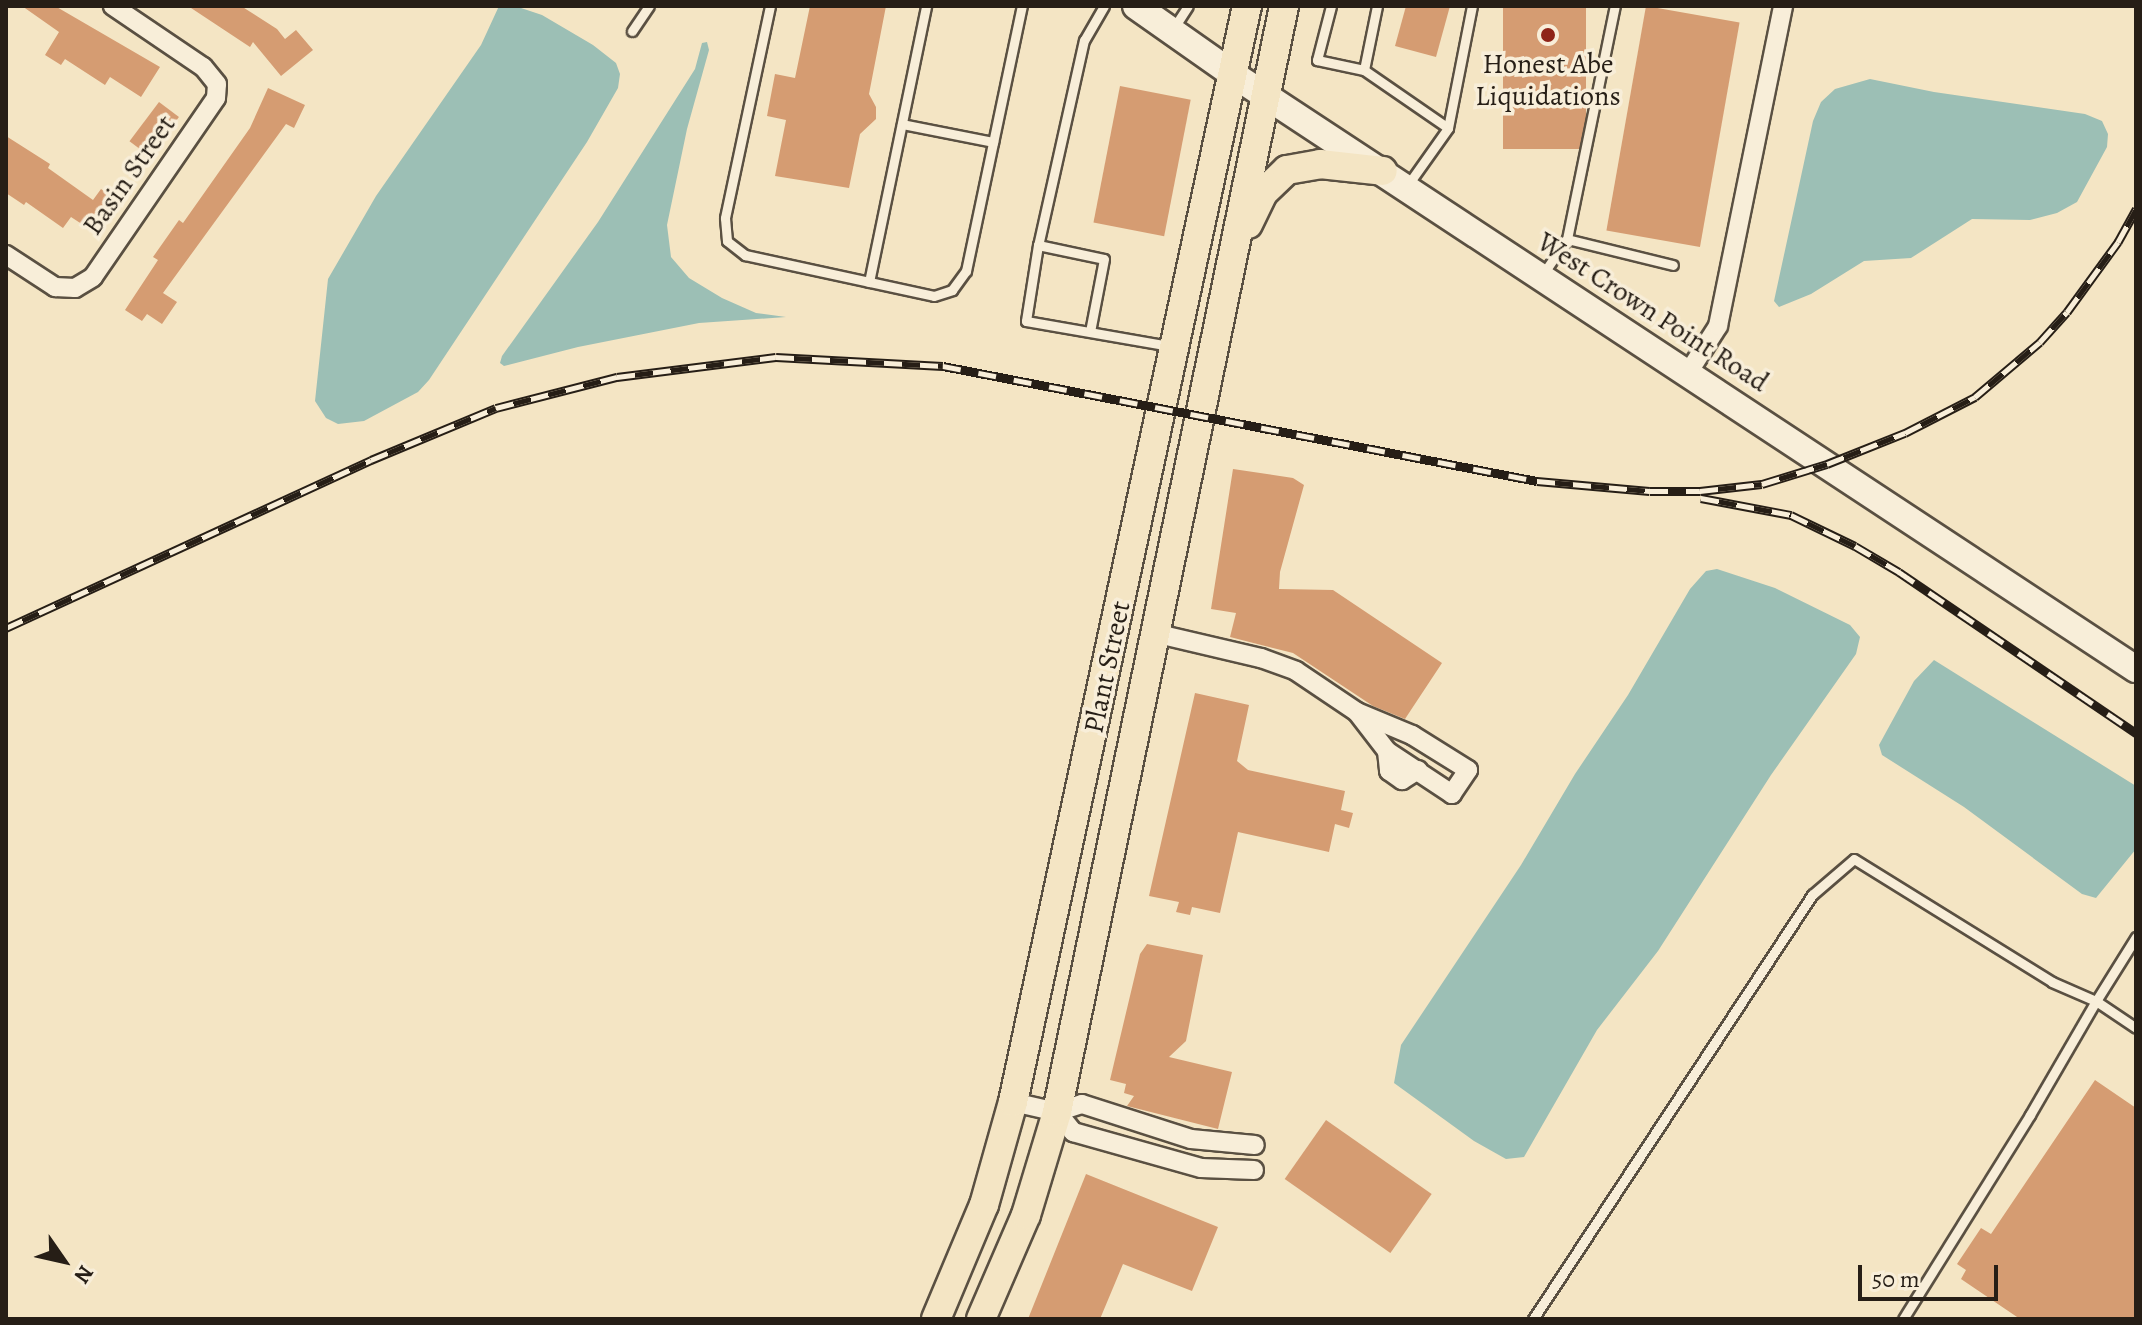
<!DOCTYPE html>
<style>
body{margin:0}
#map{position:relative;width:2142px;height:1325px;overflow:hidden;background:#f4e5c4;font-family:Alegreya,serif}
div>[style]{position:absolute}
.water>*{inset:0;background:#9cbfb5}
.building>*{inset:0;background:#d59c72;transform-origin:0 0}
.roads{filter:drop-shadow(2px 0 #5a5042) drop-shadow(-2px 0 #5a5042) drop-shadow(0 2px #5a5042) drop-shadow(0 -2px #5a5042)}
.lane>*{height:9px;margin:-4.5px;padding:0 4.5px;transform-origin:4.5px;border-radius:4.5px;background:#f8eed9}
.street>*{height:18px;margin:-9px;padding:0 9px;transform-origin:9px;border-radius:9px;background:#f8eed9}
.secondary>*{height:26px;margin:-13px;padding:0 13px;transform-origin:13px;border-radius:13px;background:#f8eed9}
.primary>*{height:28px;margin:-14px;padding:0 14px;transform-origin:14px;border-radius:14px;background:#f4e5c4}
.rail>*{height:9px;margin-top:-4.5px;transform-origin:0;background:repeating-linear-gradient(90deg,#f8eed9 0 18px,#261e16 0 36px);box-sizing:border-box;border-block:2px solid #261e16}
.dots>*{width:22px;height:22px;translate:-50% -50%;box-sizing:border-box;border:4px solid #f8eed9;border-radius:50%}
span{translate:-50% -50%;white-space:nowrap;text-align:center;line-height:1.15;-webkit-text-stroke:7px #f8eed9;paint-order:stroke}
.poi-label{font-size:28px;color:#261e16}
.street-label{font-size:28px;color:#261e16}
.frame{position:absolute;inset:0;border:8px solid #261e16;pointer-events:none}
.north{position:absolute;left:24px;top:1221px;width:80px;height:80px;-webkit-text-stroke:6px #f8eed9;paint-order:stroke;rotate:124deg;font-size:22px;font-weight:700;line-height:32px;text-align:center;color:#261e16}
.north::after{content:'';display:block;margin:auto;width:28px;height:36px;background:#261e16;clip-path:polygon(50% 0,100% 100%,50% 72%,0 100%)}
.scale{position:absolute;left:1858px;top:1265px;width:140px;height:36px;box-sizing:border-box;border:4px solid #261e16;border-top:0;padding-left:10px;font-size:24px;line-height:28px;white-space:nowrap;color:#261e16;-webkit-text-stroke:6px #f8eed9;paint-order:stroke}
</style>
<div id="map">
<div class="water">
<i style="clip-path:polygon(499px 6px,515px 6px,542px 15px,593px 45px,616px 63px,620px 74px,618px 88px,587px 142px,429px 380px,418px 392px,364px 421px,338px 424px,326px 418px,315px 401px,328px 279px,376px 196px,481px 45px)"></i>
<i style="clip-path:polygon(707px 42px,709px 50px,687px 129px,667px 225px,671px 257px,689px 278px,722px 298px,756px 313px,786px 317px,699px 323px,578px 347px,504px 366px,500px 363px,502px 356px,598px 222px,695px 69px,702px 43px)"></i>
<i style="clip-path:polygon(1870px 79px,1934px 92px,2085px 114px,2102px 121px,2108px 134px,2107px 147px,2077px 202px,2057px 213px,2030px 220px,1972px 219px,1911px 258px,1864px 261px,1811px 294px,1779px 307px,1774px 301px,1813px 121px,1821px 102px,1835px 89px)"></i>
<i style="clip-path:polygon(1717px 569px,1775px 588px,1850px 625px,1860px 637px,1856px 654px,1771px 775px,1658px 951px,1597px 1030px,1524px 1157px,1506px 1159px,1474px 1141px,1394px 1083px,1401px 1045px,1521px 865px,1575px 774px,1628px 695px,1690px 589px,1706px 571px)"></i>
<i style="clip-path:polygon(1934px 660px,2136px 786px,2136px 849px,2096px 898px,2082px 894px,1964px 807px,1882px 755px,1879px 745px,1914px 681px)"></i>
</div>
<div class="building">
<i style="clip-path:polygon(22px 6px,55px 6px,160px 67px,141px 97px,110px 77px,105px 85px,65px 59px,61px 65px,45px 55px,59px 32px)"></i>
<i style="clip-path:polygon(188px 6px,241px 6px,277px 29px,285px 39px,296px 30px,313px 50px,281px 76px,253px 42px,250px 47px)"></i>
<i style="clip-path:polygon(810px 6px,886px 6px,869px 94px,876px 107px,876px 119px,860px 134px,849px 188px,775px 176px,786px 120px,767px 116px,775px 74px,795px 78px)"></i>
<i style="clip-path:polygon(1406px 6px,1450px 6px,1436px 57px,1395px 46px)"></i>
<i style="left:1503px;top:6px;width:83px;height:143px"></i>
<i style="left:1646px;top:6px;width:95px;height:228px;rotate:10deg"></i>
<i style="left:1120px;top:86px;width:72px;height:139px;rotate:11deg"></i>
<i style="clip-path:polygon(268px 88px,305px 105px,294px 128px,286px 124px,163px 293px,177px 302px,162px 324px,147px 314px,142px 321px,125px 310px,158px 260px,153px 257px,179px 220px,183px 223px,250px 128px)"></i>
<i style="left:159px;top:102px;width:25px;height:49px;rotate:37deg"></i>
<i style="clip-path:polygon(6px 136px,50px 164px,48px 168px,93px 200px,101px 189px,119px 201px,97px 234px,71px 217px,63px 228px,26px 202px,24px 205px,6px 193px)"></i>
<i style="clip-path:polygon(1233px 469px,1293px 478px,1304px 485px,1280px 572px,1279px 589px,1333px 590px,1442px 663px,1405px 719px,1373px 706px,1293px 653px,1230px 637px,1236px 613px,1211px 609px)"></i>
<i style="clip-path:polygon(1195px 693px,1249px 705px,1237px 761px,1248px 770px,1345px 791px,1341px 810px,1353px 813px,1349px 828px,1335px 824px,1329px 852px,1238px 832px,1220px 913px,1192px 907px,1190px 915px,1176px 912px,1179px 902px,1149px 896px)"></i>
<i style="clip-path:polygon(1147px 944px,1203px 955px,1186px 1041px,1169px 1057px,1232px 1072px,1218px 1129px,1127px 1106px,1134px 1096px,1124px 1093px,1126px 1084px,1110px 1080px,1140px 954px)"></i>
<i style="clip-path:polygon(2095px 1080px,2136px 1108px,2136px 1319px,2020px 1319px,1961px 1279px,1966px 1270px,1957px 1264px,1981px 1228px,1991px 1234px)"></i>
<i style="left:1326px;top:1120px;width:129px;height:72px;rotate:35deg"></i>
<i style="clip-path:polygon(1086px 1174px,1218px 1227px,1192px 1291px,1123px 1264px,1100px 1319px,1028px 1319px)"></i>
</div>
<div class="roads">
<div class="lane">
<i style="left:770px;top:6px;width:217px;rotate:102deg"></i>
<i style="left:725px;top:218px;width:23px;rotate:85deg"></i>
<i style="left:727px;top:241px;width:23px;rotate:38deg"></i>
<i style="left:745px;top:255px;width:193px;rotate:12.2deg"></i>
<i style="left:934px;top:296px;width:19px;rotate:-18deg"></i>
<i style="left:952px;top:290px;width:24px;rotate:-54deg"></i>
<i style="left:966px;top:271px;width:271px;rotate:-78.1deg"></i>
<i style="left:1104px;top:6px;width:39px;rotate:120deg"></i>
<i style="left:1084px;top:40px;width:210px;rotate:102.6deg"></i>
<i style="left:1038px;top:245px;width:77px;rotate:99deg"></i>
<i style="left:1026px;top:321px;width:145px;rotate:9.9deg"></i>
<i style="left:1331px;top:6px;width:56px;rotate:104.5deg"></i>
<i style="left:1317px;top:60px;width:48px;rotate:12deg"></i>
<i style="left:1377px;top:6px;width:65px;rotate:101.5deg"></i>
<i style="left:1364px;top:70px;width:102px;rotate:34.6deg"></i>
<i style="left:1173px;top:29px;width:27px;rotate:-57deg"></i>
<i style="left:632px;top:31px;width:30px;rotate:-56deg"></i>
<i style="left:902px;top:124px;width:93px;rotate:11.2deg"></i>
<i style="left:1407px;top:186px;width:71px;rotate:-54.7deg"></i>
<i style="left:1448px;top:128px;width:124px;rotate:-78.9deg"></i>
<i style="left:1567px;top:239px;width:109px;rotate:13.8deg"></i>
<i style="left:1038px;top:245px;width:67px;rotate:12deg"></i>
<i style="left:1104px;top:259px;width:74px;rotate:100.9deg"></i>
<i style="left:1543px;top:274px;width:42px;rotate:-55.6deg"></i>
<i style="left:1567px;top:239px;width:238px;rotate:-78.4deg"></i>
<i style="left:869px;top:282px;width:282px;rotate:-78.3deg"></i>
<i style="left:2136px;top:937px;width:75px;rotate:122deg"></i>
<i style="left:2096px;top:1001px;width:48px;rotate:34deg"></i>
<i style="left:1533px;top:1319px;width:508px;rotate:-56.65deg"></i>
<i style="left:1812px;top:895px;width:55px;rotate:-40.6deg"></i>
<i style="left:1854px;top:859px;width:233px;rotate:31.8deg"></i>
<i style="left:2052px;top:982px;width:48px;rotate:23.4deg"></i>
<i style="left:2096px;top:1001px;width:132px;rotate:120.1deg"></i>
<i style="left:2030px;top:1115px;width:240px;rotate:121.9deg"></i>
</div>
<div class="street">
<i style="left:6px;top:255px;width:59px;rotate:33.1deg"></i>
<i style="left:55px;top:287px;width:20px;rotate:3deg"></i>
<i style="left:75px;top:288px;width:21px;rotate:-31deg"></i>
<i style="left:93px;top:277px;width:217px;rotate:-55.5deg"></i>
<i style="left:216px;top:98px;width:14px;rotate:-86deg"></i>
<i style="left:217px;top:84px;width:22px;rotate:-129deg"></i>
<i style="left:203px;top:67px;width:109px;rotate:-145.9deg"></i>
<i style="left:1688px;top:373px;width:56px;rotate:-57.4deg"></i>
<i style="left:1718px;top:326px;width:327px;rotate:-78.5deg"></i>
<i style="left:1154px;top:633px;width:110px;rotate:13.2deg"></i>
<i style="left:1261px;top:658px;width:37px;rotate:20deg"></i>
<i style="left:1296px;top:671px;width:73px;rotate:33.9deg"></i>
<i style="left:1357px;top:712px;width:60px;rotate:22.7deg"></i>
<i style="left:1412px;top:735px;width:66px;rotate:32deg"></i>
<i style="left:1468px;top:770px;width:29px;rotate:124deg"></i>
<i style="left:1452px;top:794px;width:78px;rotate:-146.5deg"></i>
<i style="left:1387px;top:751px;width:49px;rotate:-127.6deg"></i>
<i style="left:1387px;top:751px;width:20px;rotate:84deg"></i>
<i style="left:1389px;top:771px;width:16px;rotate:35deg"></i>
<i style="left:1402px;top:780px;width:19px;rotate:-32deg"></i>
<i style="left:1013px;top:1102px;width:45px;rotate:12.8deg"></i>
<i style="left:1057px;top:1112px;width:26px;rotate:-18deg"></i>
<i style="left:1082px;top:1104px;width:114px;rotate:17.8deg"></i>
<i style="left:1191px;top:1139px;width:64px;rotate:5.4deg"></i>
<i style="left:1057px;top:1112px;width:26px;rotate:51deg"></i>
<i style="left:1073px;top:1132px;width:133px;rotate:15.7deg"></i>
<i style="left:1201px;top:1168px;width:53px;rotate:2.2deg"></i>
</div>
<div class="secondary">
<i style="left:1136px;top:6px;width:120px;rotate:35.1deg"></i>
<i style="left:1234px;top:75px;width:1080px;rotate:33.37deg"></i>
</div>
<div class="primary">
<i style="left:1248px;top:224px;width:34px;rotate:-64deg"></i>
<i style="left:1263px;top:193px;width:33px;rotate:-44deg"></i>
<i style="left:1287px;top:170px;width:34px;rotate:-10deg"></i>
<i style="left:1320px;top:164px;width:63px;rotate:6.3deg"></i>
<i style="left:936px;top:1319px;width:124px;rotate:-67.2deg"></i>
<i style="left:984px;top:1205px;width:107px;rotate:-74.3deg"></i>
<i style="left:1013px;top:1102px;width:1121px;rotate:-77.95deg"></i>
<i style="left:981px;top:1319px;width:113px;rotate:-66.6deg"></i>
<i style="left:1026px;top:1215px;width:108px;rotate:-73.2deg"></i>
<i style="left:1057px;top:1112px;width:1129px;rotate:-78.4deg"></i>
</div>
</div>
<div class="rail">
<i style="left:1701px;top:498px;width:92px;rotate:10.7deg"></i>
<i style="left:1791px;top:515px;width:71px;rotate:25.8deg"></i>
<i style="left:1855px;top:546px;width:51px;rotate:30.6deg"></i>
<i style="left:1899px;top:572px;width:287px;rotate:34.2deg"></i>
<i style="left:6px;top:628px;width:402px;rotate:-24.7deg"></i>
<i style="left:371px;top:460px;width:135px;rotate:-22.6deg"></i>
<i style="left:496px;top:408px;width:125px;rotate:-14.4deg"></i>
<i style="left:617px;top:377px;width:160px;rotate:-7.2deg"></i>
<i style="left:776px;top:357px;width:167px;rotate:3.1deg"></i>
<i style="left:943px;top:366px;width:605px;rotate:10.96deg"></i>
<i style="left:1537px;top:481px;width:113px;rotate:5.1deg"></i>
<i style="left:1650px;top:491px;width:50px"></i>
<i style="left:1700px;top:491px;width:62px;rotate:-6.4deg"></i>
<i style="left:1762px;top:484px;width:68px;rotate:-17.1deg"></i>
<i style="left:1827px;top:464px;width:84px;rotate:-21.7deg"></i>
<i style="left:1905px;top:433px;width:79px;rotate:-27.2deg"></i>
<i style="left:1975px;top:397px;width:85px;rotate:-40.2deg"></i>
<i style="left:2040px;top:342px;width:40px;rotate:-48deg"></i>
<i style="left:2067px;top:312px;width:87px;rotate:-53.9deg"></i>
<i style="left:2118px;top:242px;width:38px;rotate:-61deg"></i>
</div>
<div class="dots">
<i style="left:1548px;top:35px;background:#8f2418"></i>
</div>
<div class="poi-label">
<span style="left:1548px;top:80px">Honest Abe<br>Liquidations</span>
</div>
<div class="street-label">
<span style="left:129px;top:175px;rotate:-55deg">Basin Street</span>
<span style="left:1653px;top:312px;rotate:33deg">West Crown Point Road</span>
<span style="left:1107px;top:667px;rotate:-78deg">Plant Street</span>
</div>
<div class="frame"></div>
<div class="north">N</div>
<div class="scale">50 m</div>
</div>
